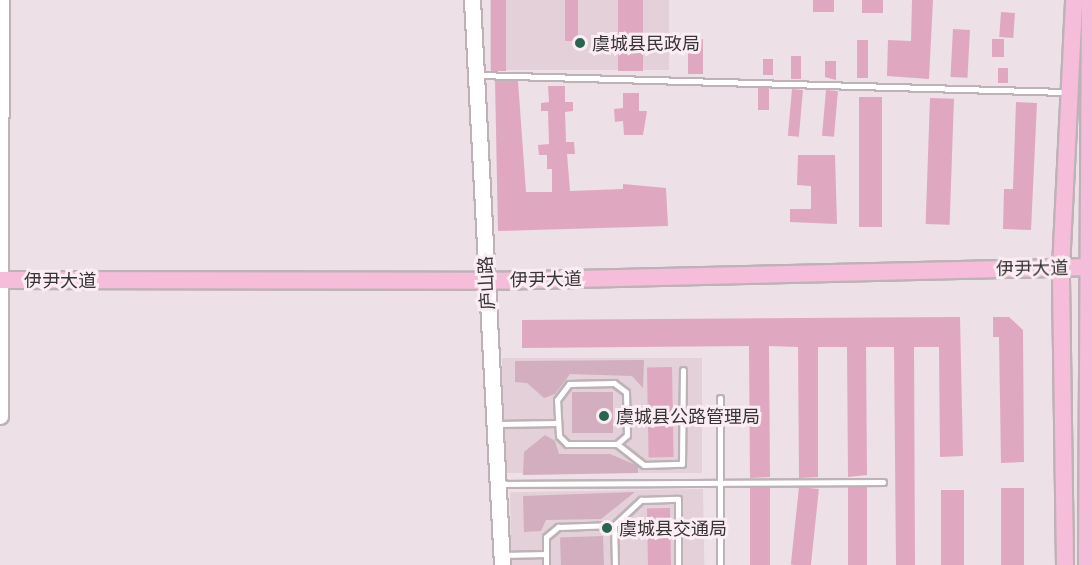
<!DOCTYPE html>
<meta charset="utf-8">
<style>
body{margin:0}
#map{position:relative;width:1092px;height:565px;overflow:hidden;background:#ede0e6;font-family:Manrope,"Noto Sans SC",sans-serif}
div>[style]{position:absolute}
.built>*{inset:0;background:#e3d0d8;transform-origin:0 0}
.green>*{inset:0;background:#d3aebe;transform-origin:0 0}
.building>*{inset:0;background:#e0a7c1;transform-origin:0 0}
.roads{filter:drop-shadow(2px 0 #beb2b7) drop-shadow(-2px 0 #beb2b7) drop-shadow(0 2px #beb2b7) drop-shadow(0 -2px #beb2b7)}
.lane>*{height:5px;margin:-2.5px;padding:0 2.5px;transform-origin:2.5px;border-radius:2.5px;background:#fff}
.secondary>*{height:15px;margin:-7.5px;padding:0 7.5px;transform-origin:7.5px;border-radius:7.5px;background:#fff}
.primary>*{height:16px;margin:-8px;padding:0 8px;transform-origin:8px;border-radius:8px;background:#f5bdd9}
.dots>*{width:16px;height:16px;translate:-50% -50%;box-sizing:border-box;border:3px solid #faedf3;border-radius:50%}
span{translate:-50% -50%;white-space:nowrap;text-align:center;line-height:1.15;-webkit-text-stroke:6px #faedf3;paint-order:stroke}
.poi-label{font-size:18px;color:#393436}
.left{translate:0 -50%;text-align:left}
.street-label{font-size:18px;color:#393436}
</style>
<div id="map">
<div class="built">
<i style="left:490px;top:0;width:179px;height:70px"></i>
<i style="left:702px;top:358px;width:115px;height:200px;rotate:90deg"></i>
<i style="left:703px;top:489px;width:76px;height:193px;rotate:89deg"></i>
</div>
<div class="green">
<i style="clip-path:polygon(644px 360px,643px 388px,632px 376px,570px 374px,555px 394px,544px 398px,527px 383px,515px 382px,515px 361px)"></i>
<i style="left:572px;top:392px;width:41px;height:41px"></i>
<i style="clip-path:polygon(545px 435px,555px 441px,559px 454px,610px 454px,638px 466px,638px 473px,523px 475px,524px 452px)"></i>
<i style="clip-path:polygon(635px 492px,601px 519px,546px 520px,541px 531px,524px 532px,523px 496px)"></i>
<i style="left:603px;top:536px;width:29px;height:43px;rotate:88deg"></i>
</div>
<div class="building">
<i style="left:491px;top:0;width:15px;height:71px"></i>
<i style="left:565px;top:0;width:13px;height:41px"></i>
<i style="left:618px;top:0;width:25px;height:71px"></i>
<i style="left:813px;top:0;width:21px;height:12px"></i>
<i style="left:862px;top:0;width:21px;height:13px"></i>
<i style="clip-path:polygon(912px 0,933px 0,929px 79px,887px 76px,888px 40px,911px 41px)"></i>
<i style="left:1001px;top:12px;width:14px;height:25px;rotate:4deg"></i>
<i style="left:953px;top:29px;width:17px;height:48px;rotate:3deg"></i>
<i style="left:688px;top:39px;width:15px;height:35px"></i>
<i style="left:992px;top:39px;width:12px;height:18px"></i>
<i style="left:857px;top:40px;width:11px;height:38px"></i>
<i style="left:791px;top:56px;width:10px;height:23px"></i>
<i style="left:763px;top:59px;width:10px;height:16px"></i>
<i style="clip-path:polygon(825px 61px,836px 61px,836px 80px,825px 77px)"></i>
<i style="left:998px;top:68px;width:10px;height:15px"></i>
<i style="clip-path:polygon(495px 80px,518px 81px,526px 192px,552px 192px,552px 169px,547px 169px,547px 155px,539px 155px,538px 145px,549px 144px,548px 111px,541px 111px,541px 103px,549px 102px,548px 86px,565px 86px,565px 102px,573px 102px,573px 111px,565px 112px,566px 142px,574px 142px,575px 154px,567px 154px,570px 191px,623px 189px,623px 184px,666px 188px,668px 226px,498px 231px)"></i>
<i style="left:758px;top:88px;width:11px;height:22px"></i>
<i style="left:792px;top:89px;width:11px;height:47px;rotate:5deg"></i>
<i style="left:826px;top:90px;width:12px;height:46px;rotate:5deg"></i>
<i style="clip-path:polygon(623px 93px,639px 93px,639px 111px,647px 111px,643px 135px,624px 135px,623px 121px,615px 122px,614px 109px,623px 108px)"></i>
<i style="left:859px;top:97px;width:23px;height:130px"></i>
<i style="left:930px;top:98px;width:24px;height:126px;rotate:2deg"></i>
<i style="clip-path:polygon(1016px 102px,1037px 103px,1031px 230px,1003px 229px,1004px 189px,1013px 189px)"></i>
<i style="clip-path:polygon(798px 155px,835px 155px,837px 224px,790px 222px,790px 209px,811px 209px,811px 186px,797px 185px)"></i>
<i style="clip-path:polygon(960px 317px,963px 456px,940px 457px,939px 347px,914px 347px,915px 565px,896px 565px,894px 347px,866px 347px,867px 475px,848px 477px,847px 347px,818px 347px,818px 477px,799px 478px,798px 347px,769px 346px,770px 477px,750px 478px,749px 346px,522px 348px,522px 320px)"></i>
<i style="clip-path:polygon(993px 317px,1009px 317px,1023px 330px,1024px 462px,1001px 463px,999px 337px,993px 337px)"></i>
<i style="left:672px;top:367px;width:90px;height:25px;rotate:89deg"></i>
<i style="left:770px;top:487px;width:78px;height:20px;rotate:90deg"></i>
<i style="left:799px;top:487px;width:20px;height:78px;rotate:6deg"></i>
<i style="left:848px;top:487px;width:19px;height:78px"></i>
<i style="left:1001px;top:488px;width:23px;height:77px"></i>
<i style="left:941px;top:490px;width:23px;height:75px"></i>
<i style="left:670px;top:508px;width:57px;height:23px;rotate:89deg"></i>
</div>
<div class="roads">
<div class="lane">
<i style="left:478px;top:75px;width:588px;rotate:1.66deg"></i>
<i style="left:614px;top:383px;width:15px;rotate:37deg"></i>
<i style="left:626px;top:392px;width:43px;rotate:88.7deg"></i>
<i style="left:627px;top:435px;width:13px;rotate:138deg"></i>
<i style="left:617px;top:444px;width:50px;rotate:180deg"></i>
<i style="left:567px;top:444px;width:11px;rotate:-135deg"></i>
<i style="left:559px;top:436px;width:36px;rotate:-93deg"></i>
<i style="left:557px;top:400px;width:20px;rotate:-53deg"></i>
<i style="left:569px;top:384px;width:45px;rotate:-1.3deg"></i>
<i style="left:497px;top:424px;width:61px;rotate:-0.9deg"></i>
<i style="left:617px;top:444px;width:34px;rotate:38deg"></i>
<i style="left:644px;top:465px;width:38px;rotate:-2deg"></i>
<i style="left:682px;top:464px;width:94px;rotate:-89.4deg"></i>
<i style="left:499px;top:484px;width:384px;rotate:-0.3deg"></i>
<i style="left:503px;top:555px;width:43px;rotate:-1.3deg"></i>
<i style="left:546px;top:565px;width:28px;rotate:-90deg"></i>
<i style="left:546px;top:537px;width:16px;rotate:-40deg"></i>
<i style="left:558px;top:527px;width:56px;rotate:-2deg"></i>
<i style="left:615px;top:565px;width:40px;rotate:-91.4deg"></i>
<i style="left:614px;top:525px;width:37px;rotate:-43deg"></i>
<i style="left:641px;top:500px;width:37px;rotate:-2deg"></i>
<i style="left:678px;top:499px;width:66px;rotate:90deg"></i>
<i style="left:720px;top:565px;width:167px;rotate:-90deg"></i>
</div>
<div class="secondary">
<i style="left:472px;top:0;width:566px;rotate:86.96deg"></i>
<i style="left:0;top:416px;width:416px;rotate:-89.9deg"></i>
</div>
<div class="primary">
<i style="left:0;top:280px;width:485px;rotate:0.1deg"></i>
<i style="left:485px;top:281px;width:607px;rotate:-1.32deg"></i>
<i style="left:1065px;top:565px;width:297px;rotate:-90.8deg"></i>
<i style="left:1061px;top:268px;width:268px;rotate:-87.2deg"></i>
<i style="left:1087px;top:565px;width:565px;rotate:-89.7deg"></i>
</div>
</div>
<div class="dots">
<i style="left:580px;top:43px;background:#2a654f"></i>
<i style="left:604px;top:416px;background:#2a654f"></i>
<i style="left:607px;top:528px;background:#2a654f"></i>
</div>
<div class="poi-label">
<span class="left" style="left:592px;top:43px">虞城县民政局</span>
<span class="left" style="left:616px;top:416px">虞城县公路管理局</span>
<span class="left" style="left:619px;top:528px">虞城县交通局</span>
</div>
<div class="street-label">
<span style="left:1032px;top:268px;rotate:-1deg">伊尹大道</span>
<span style="left:546px;top:279px;rotate:-1deg">伊尹大道</span>
<span style="left:60px;top:280px">伊尹大道</span>
<span style="left:486px;top:283px;rotate:-93deg">庐山路</span>
</div>
</div>
